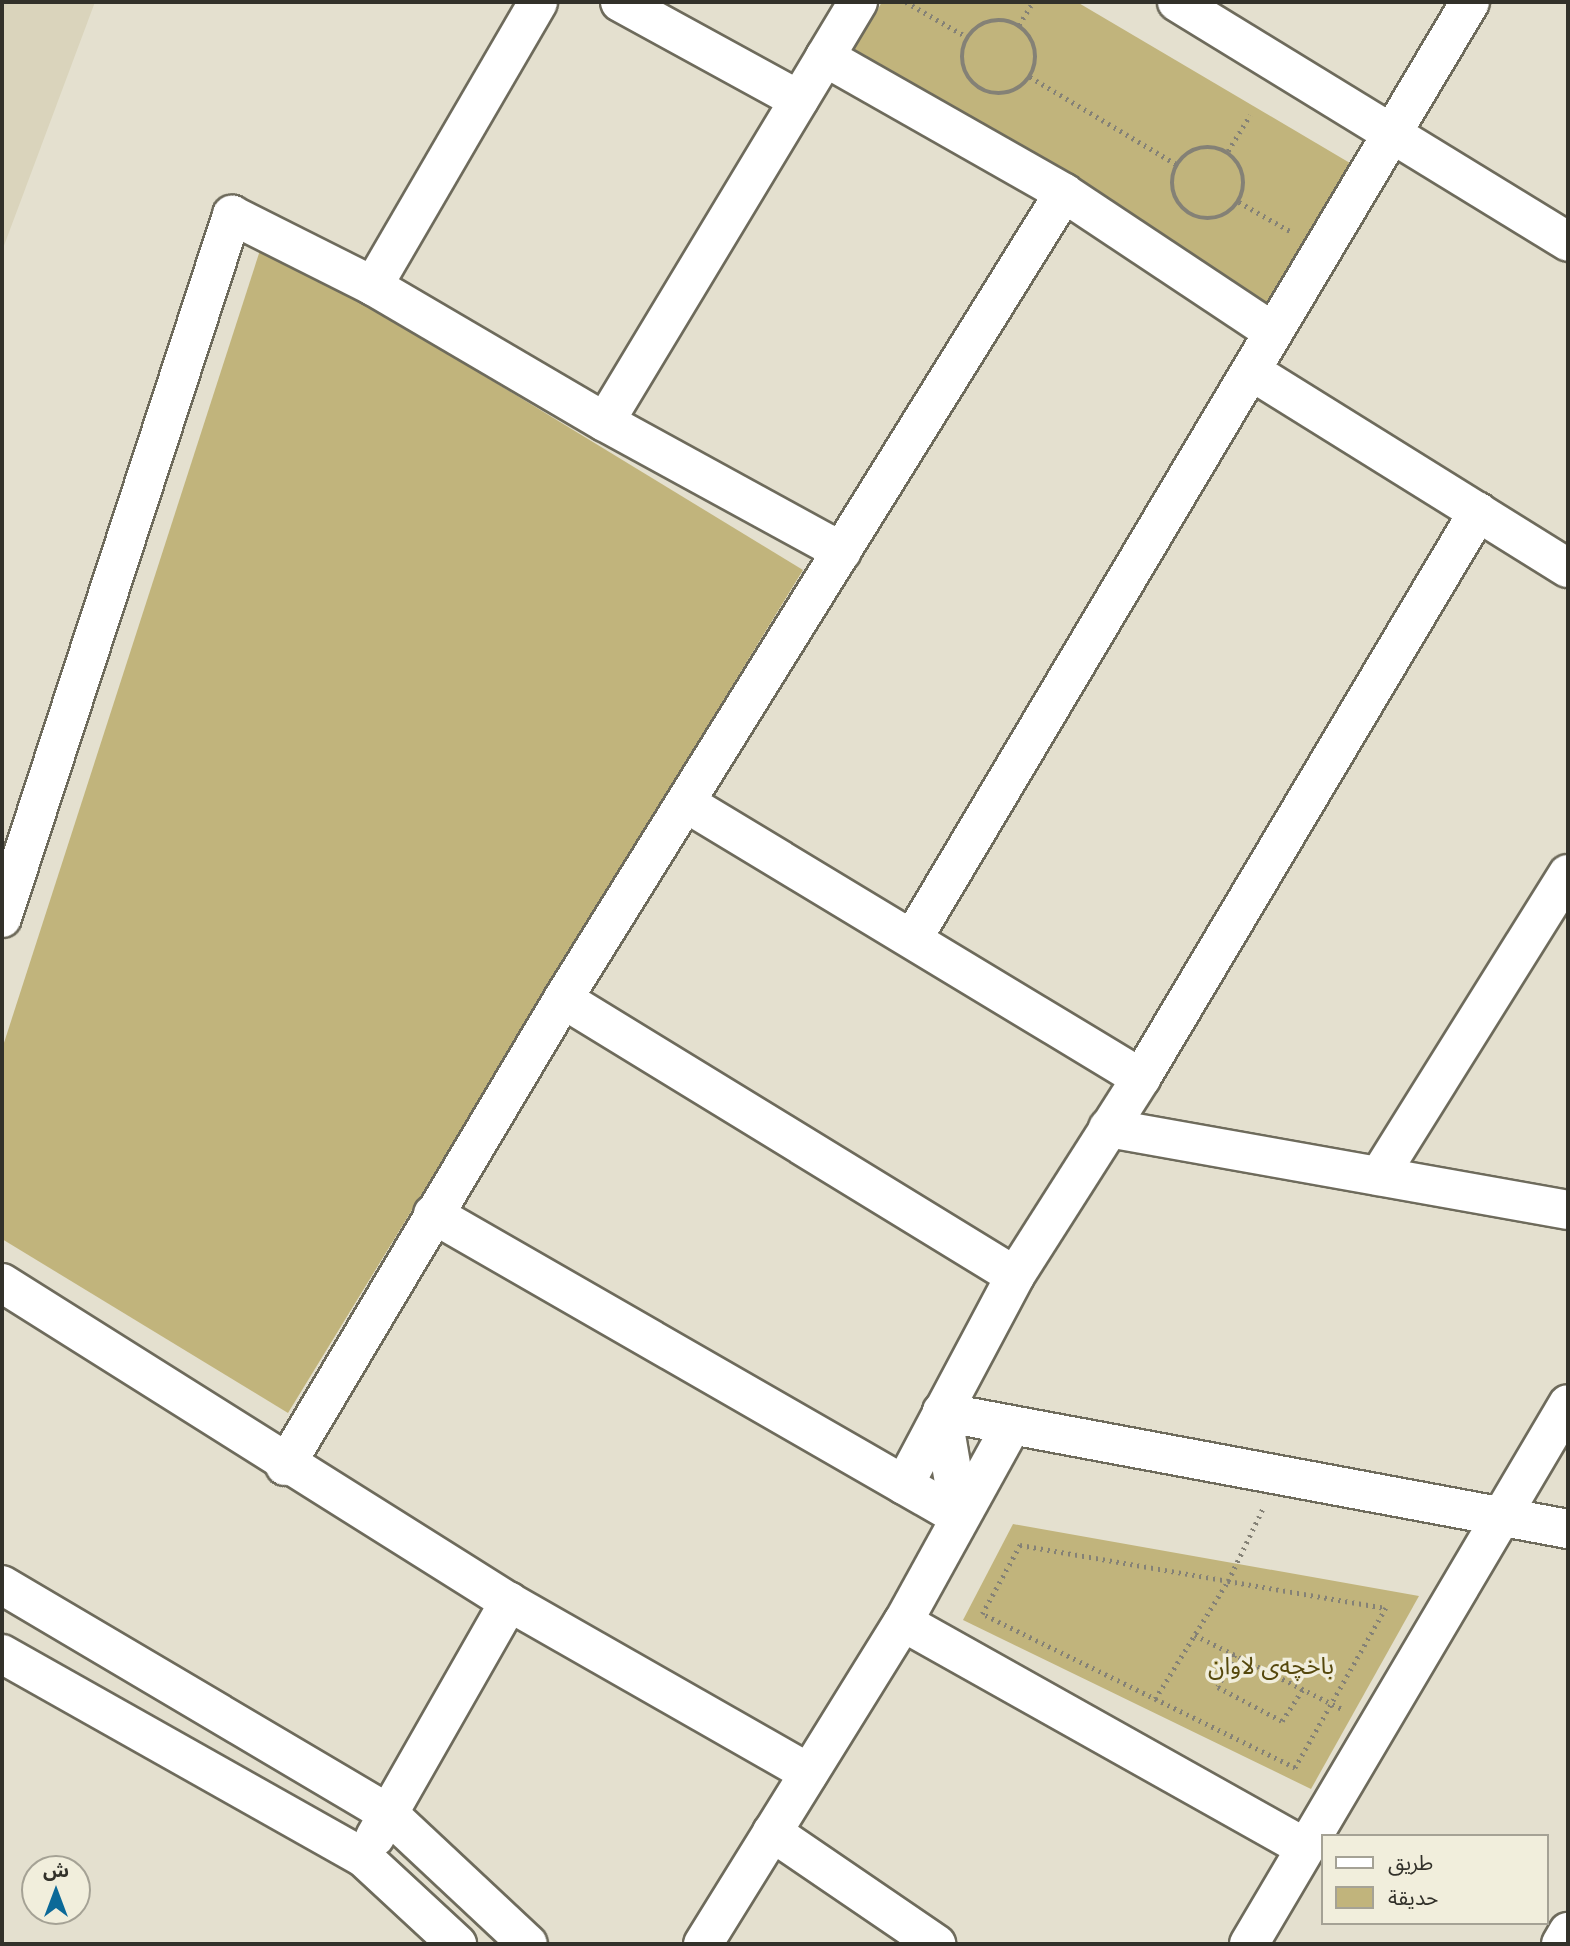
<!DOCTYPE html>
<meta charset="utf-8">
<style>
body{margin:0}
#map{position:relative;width:1570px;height:1946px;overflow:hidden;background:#e4e0cf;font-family:Poppins,"Noto Sans Arabic",sans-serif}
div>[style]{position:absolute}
.built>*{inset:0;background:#dad4bc}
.green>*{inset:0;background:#c1b47c}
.path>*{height:4.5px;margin-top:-2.25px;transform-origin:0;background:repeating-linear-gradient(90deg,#848176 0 2px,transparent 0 7px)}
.path>.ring{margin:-2.25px;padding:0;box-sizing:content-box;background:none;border:4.5px solid #848176;border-radius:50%}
.roads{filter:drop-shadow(2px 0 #6e6b5c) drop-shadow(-2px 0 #6e6b5c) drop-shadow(0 2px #6e6b5c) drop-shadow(0 -2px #6e6b5c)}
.minor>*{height:38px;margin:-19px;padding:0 19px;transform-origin:19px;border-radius:19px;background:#fff}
span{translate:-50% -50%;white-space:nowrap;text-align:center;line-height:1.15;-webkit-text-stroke:7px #f1eedc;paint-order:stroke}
.park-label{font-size:24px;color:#55480c}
.frame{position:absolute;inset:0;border:4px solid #32312a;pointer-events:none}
.legend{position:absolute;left:1321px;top:1834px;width:228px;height:91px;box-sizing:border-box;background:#f1eedc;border:2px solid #a5a295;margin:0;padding:9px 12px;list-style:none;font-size:21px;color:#32312a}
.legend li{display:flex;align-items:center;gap:14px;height:35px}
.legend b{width:35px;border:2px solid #a5a295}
.north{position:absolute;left:21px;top:1855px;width:70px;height:70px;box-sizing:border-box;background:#f1eedc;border:2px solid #a5a295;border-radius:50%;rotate:0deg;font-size:19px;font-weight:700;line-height:28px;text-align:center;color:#32312a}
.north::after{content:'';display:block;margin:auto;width:24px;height:32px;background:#0b6998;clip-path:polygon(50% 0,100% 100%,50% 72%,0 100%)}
</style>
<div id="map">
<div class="built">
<i style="clip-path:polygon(2px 2px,95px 2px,2px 251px)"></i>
</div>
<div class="green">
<i style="clip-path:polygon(882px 2px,1077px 2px,1355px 166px,1267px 313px,848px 60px)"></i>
<i style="clip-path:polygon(263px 241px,803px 570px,288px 1413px,2px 1239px,2px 1049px)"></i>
<i style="clip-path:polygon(1013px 1524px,1419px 1596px,1311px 1789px,963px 1620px)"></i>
</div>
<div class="path">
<i style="left:906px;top:2px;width:70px;rotate:29.8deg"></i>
<i class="ring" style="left:962px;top:20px;width:69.5px;height:69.5px"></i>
<i style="left:1019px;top:25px;width:27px;rotate:-59deg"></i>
<i style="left:1030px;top:77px;width:170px;rotate:30.8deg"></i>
<i class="ring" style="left:1172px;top:147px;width:67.5px;height:67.5px"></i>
<i style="left:1228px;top:151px;width:42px;rotate:-58.6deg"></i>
<i style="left:1239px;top:202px;width:59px;rotate:29.6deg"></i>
<i style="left:1020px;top:1545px;width:211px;rotate:9.8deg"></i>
<i style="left:1228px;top:1581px;width:160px;rotate:9.7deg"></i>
<i style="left:1386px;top:1608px;width:184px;rotate:119.6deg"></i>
<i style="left:1295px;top:1768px;width:349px;rotate:-153.8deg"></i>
<i style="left:982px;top:1614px;width:79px;rotate:-61.2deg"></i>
<i style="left:1195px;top:1635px;width:167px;rotate:26.7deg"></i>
<i style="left:1235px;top:1655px;width:36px;rotate:118deg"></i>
<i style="left:1218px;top:1687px;width:72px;rotate:28deg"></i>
<i style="left:1282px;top:1721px;width:38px;rotate:-57deg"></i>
<i style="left:1155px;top:1699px;width:139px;rotate:-58.3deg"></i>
<i style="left:1228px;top:1581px;width:81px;rotate:-64.4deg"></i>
</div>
<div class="roads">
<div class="minor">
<i style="left:620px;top:2px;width:204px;rotate:28.7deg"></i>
<i style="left:858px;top:2px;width:64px;rotate:121deg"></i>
<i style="left:825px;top:57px;width:275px;rotate:29.6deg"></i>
<i style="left:1177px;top:2px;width:459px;rotate:31.5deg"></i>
<i style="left:825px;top:57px;width:426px;rotate:121.1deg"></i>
<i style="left:605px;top:422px;width:270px;rotate:28.7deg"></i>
<i style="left:373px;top:286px;width:328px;rotate:-59.8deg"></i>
<i style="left:1251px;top:371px;width:373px;rotate:31.9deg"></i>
<i style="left:686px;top:803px;width:532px;rotate:31.15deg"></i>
<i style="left:2px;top:918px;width:740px;rotate:-71.88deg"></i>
<i style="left:232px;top:215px;width:158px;rotate:26.7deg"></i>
<i style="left:373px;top:286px;width:269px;rotate:30.4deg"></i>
<i style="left:913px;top:938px;width:1089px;rotate:-59.24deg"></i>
<i style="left:563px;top:999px;width:530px;rotate:31.5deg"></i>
<i style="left:1108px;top:1128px;width:467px;rotate:10.1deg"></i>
<i style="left:1379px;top:1176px;width:356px;rotate:-58deg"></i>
<i style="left:433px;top:1214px;width:608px;rotate:29.9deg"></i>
<i style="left:2px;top:1283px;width:599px;rotate:32.18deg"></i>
<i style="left:509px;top:1602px;width:345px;rotate:29.7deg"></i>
<i style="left:285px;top:1466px;width:543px;rotate:-59.24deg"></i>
<i style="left:563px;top:999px;width:949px;rotate:-58.14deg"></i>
<i style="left:1064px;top:193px;width:250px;rotate:33.6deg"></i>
<i style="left:904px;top:1485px;width:237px;rotate:-62deg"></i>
<i style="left:1015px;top:1276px;width:235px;rotate:-57.5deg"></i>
<i style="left:1141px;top:1078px;width:659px;rotate:-59.23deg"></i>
<i style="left:960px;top:1517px;width:107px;rotate:-99.7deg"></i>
<i style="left:942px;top:1412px;width:637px;rotate:10.59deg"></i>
<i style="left:2px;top:1585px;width:450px;rotate:30.6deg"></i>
<i style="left:389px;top:1814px;width:190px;rotate:43.1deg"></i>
<i style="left:903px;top:1622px;width:460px;rotate:29.3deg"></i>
<i style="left:2px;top:1654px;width:416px;rotate:29.4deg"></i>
<i style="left:364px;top:1858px;width:127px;rotate:42.8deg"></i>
<i style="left:772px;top:1832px;width:199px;rotate:34.3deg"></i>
<i style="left:375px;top:1837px;width:271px;rotate:-60.3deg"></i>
<i style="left:703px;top:1944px;width:379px;rotate:-58.2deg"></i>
<i style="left:903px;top:1622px;width:224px;rotate:-61.1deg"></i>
<i style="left:1249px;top:1944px;width:627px;rotate:-59.43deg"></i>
<i style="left:1561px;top:1944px;width:14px;rotate:-60deg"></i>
</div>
</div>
<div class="park-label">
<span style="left:1271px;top:1666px">باخچەی لاوان</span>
</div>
<div class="frame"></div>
<ul class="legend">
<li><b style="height:9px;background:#fff"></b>طريق</li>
<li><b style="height:19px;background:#c1b47c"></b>حديقة</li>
</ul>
<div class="north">ش</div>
</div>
